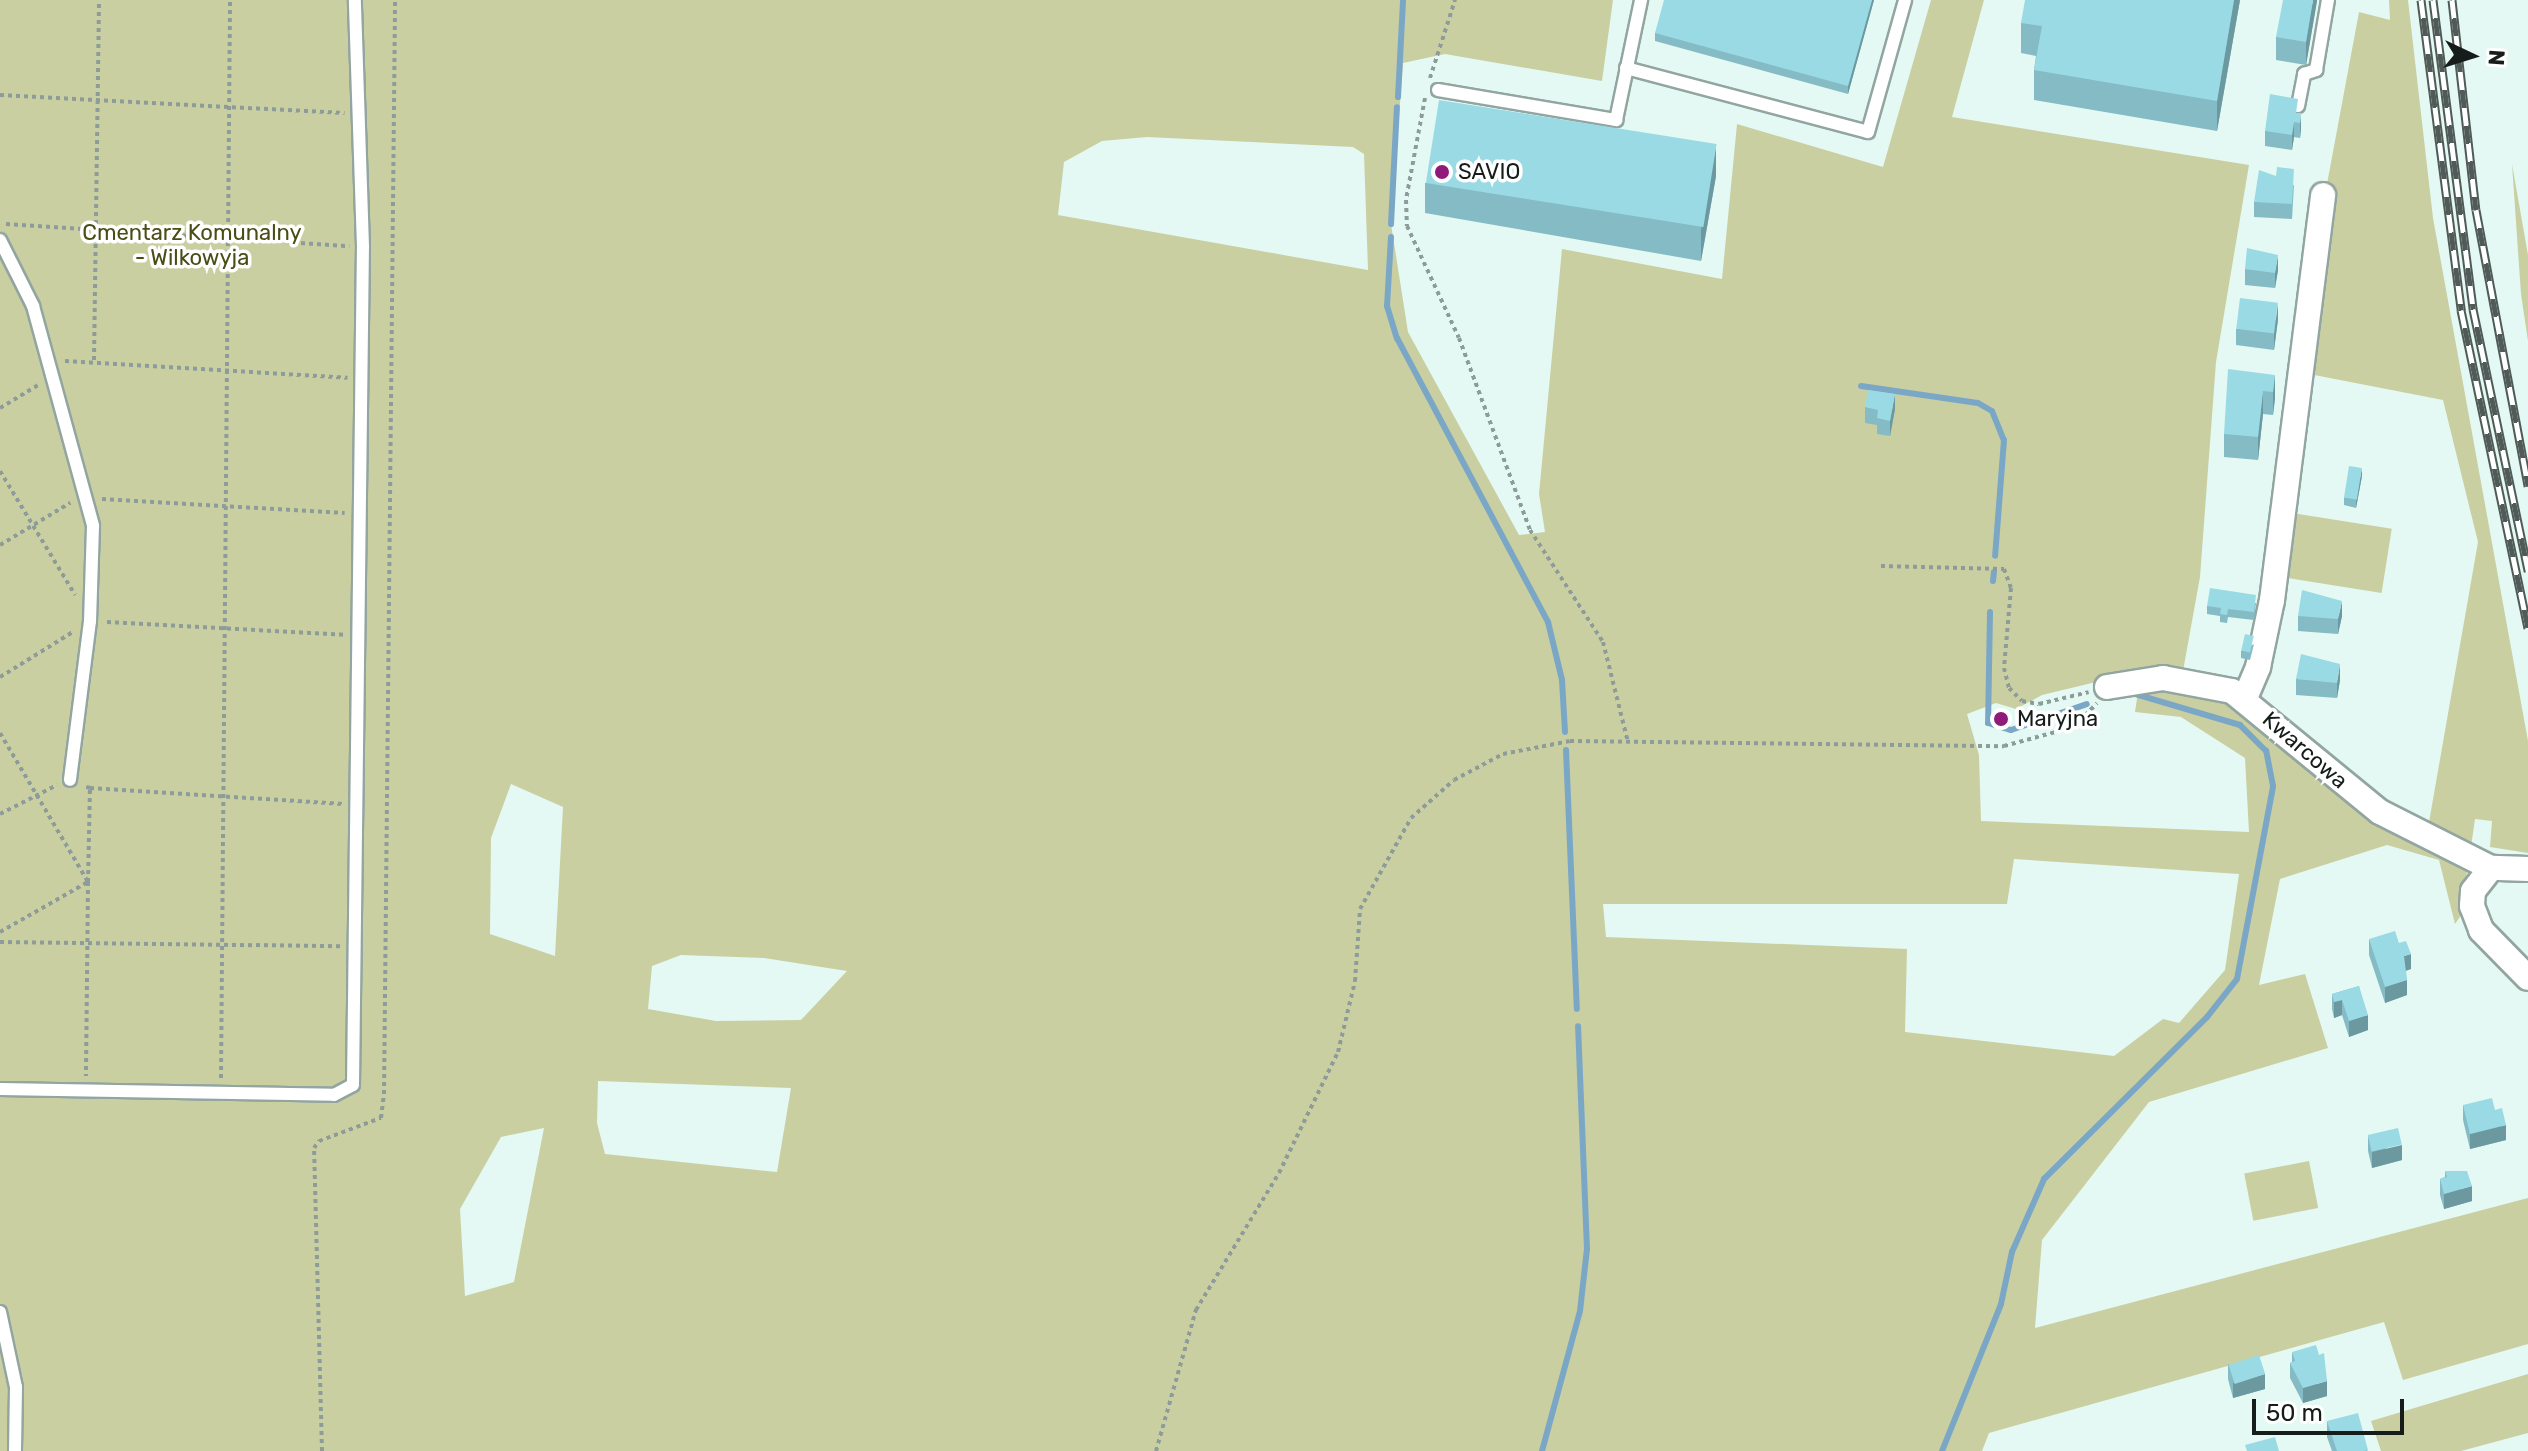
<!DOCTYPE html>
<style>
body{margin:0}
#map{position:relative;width:2528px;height:1451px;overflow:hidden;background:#e4f9f3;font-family:Rubik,sans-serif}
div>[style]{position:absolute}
.green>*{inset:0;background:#cacfa2;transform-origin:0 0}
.stream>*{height:6px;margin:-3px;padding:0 3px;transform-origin:3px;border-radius:3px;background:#7ba7c7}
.path>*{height:4px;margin-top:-2px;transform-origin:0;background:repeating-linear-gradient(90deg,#8d9c98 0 4px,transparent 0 8px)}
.roads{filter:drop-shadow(2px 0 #92a5a0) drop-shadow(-2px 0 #92a5a0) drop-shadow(0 2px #92a5a0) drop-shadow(0 -2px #92a5a0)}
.service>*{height:12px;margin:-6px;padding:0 6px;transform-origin:6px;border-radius:6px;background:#fff}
.minor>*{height:24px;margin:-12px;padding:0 12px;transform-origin:12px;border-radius:12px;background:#fff}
.rail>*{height:9px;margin-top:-4.5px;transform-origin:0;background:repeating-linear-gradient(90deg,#fff 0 18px,#505b57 0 36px);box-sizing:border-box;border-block:2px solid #505b57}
.wall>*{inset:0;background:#84bbc5}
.shaded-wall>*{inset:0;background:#6c99a0}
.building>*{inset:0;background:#9adae5;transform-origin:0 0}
.dots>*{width:22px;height:22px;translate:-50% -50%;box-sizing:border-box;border:4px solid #fff;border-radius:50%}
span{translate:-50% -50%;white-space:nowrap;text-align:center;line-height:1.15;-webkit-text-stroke:7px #fff;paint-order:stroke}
.poi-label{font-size:22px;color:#151c1a}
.left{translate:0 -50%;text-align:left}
.park-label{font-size:22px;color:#4a4d15}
.street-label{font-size:22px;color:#151c1a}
.north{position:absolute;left:2432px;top:16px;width:80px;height:80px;-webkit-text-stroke:6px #fff;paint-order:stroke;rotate:94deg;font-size:22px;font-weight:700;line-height:32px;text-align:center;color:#151c1a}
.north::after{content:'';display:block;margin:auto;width:28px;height:36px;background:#151c1a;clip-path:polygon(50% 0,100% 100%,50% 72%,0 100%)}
.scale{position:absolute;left:2252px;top:1399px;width:152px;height:36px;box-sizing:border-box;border:4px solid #151c1a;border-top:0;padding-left:10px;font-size:24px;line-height:28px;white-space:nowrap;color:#151c1a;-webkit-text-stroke:6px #fff;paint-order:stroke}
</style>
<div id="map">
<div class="green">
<i style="clip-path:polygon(evenodd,0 0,1613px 0,1602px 81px,1445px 54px,1403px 63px,1391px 224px,1408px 332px,1519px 535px,1545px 532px,1539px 494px,1562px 249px,1722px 279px,1737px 124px,1883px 167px,1931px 0,1984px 0,1952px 117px,2249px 165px,2216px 362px,2200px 577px,2183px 671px,2146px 670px,2042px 695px,2016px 709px,1996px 703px,1967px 714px,1979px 755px,1981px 821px,2249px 832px,2245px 758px,2181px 717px,2135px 712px,2139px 685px,2214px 692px,2467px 870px,2464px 911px,2455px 924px,2439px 860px,2387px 845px,2280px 879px,2259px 985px,2305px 974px,2328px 1048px,2149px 1102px,2042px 1240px,2035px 1328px,2528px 1198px,2528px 1344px,2403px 1380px,2384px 1322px,1989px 1433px,1982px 1451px,0 1451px,0 0,1147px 137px,1353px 147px,1364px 154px,1368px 270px,1058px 215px,1064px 162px,1102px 141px,1147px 137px,0 0,511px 784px,563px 807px,555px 956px,490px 934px,491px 838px,511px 784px,0 0,2014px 859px,2239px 874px,2225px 970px,2179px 1023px,2163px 1019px,2114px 1056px,1905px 1032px,1907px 949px,1606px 937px,1603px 904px,2007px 904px,2014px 859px,0 0,681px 955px,764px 958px,847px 971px,801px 1020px,716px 1021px,648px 1009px,652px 966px,681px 955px,0 0,598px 1081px,791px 1088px,777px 1172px,605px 1154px,597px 1123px,598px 1081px,0 0,544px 1128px,514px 1282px,465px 1296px,460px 1209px,501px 1137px,544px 1128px)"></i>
<i style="clip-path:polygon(2389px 0,2408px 0,2433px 218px,2528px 741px,2528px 853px,2490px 847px,2492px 821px,2475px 819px,2471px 847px,2428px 828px,2478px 542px,2443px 400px,2309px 374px,2327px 184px,2359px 12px,2390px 20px)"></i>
<i style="clip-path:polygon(2512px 164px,2528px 255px,2528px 341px,2521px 294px)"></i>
<i style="left:2292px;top:513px;width:101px;height:65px;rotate:9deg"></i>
<i style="left:2309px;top:1161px;width:48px;height:66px;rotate:79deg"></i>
<i style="clip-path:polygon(2528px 1374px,2528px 1433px,2461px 1451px,2381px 1451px,2371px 1421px)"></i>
</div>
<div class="stream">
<i style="left:1398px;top:97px;width:97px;rotate:-87deg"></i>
<i style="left:1391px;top:224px;width:117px;rotate:-87.1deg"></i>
<i style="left:1391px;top:237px;width:69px;rotate:93.3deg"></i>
<i style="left:1387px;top:306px;width:34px;rotate:73deg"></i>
<i style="left:1397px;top:338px;width:322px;rotate:62deg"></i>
<i style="left:1548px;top:622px;width:60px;rotate:76.4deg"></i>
<i style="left:1562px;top:680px;width:52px;rotate:86.7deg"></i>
<i style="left:1861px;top:386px;width:118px;rotate:8.3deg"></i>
<i style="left:1978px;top:403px;width:16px;rotate:30deg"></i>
<i style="left:1992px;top:411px;width:31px;rotate:68deg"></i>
<i style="left:2004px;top:440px;width:116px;rotate:94.4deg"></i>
<i style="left:1993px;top:581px;width:9px;rotate:-84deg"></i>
<i style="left:1990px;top:612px;width:111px;rotate:91deg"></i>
<i style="left:1988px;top:723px;width:24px;rotate:17deg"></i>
<i style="left:2011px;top:730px;width:80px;rotate:-18.9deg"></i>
<i style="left:1566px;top:750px;width:259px;rotate:87.6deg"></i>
<i style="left:1542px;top:1451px;width:145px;rotate:-74.8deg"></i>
<i style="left:1580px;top:1311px;width:62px;rotate:-83.6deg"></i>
<i style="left:1587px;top:1249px;width:223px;rotate:-92.3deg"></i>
<i style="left:1942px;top:1451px;width:158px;rotate:-68.1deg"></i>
<i style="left:2001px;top:1304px;width:53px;rotate:-78.1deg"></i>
<i style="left:2012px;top:1252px;width:80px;rotate:-66.3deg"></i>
<i style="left:2044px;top:1179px;width:230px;rotate:-44.8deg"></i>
<i style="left:2207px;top:1017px;width:48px;rotate:-51.7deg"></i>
<i style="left:2237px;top:979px;width:196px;rotate:-79.4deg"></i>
<i style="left:2273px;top:786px;width:36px;rotate:-101deg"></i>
<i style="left:2266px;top:751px;width:37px;rotate:-135deg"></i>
<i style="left:2240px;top:725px;width:109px;rotate:-163.6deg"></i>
</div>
<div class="path">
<i style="left:1430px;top:78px;width:82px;rotate:-72.2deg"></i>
<i style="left:0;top:95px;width:345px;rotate:3deg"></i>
<i style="left:1425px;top:98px;width:104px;rotate:100.6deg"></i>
<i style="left:1406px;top:200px;width:26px;rotate:88deg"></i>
<i style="left:1407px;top:226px;width:123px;rotate:65.1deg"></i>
<i style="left:1459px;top:338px;width:205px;rotate:69.7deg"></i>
<i style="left:1530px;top:530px;width:134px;rotate:56.9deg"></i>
<i style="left:1603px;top:642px;width:103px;rotate:76deg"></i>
<i style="left:6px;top:224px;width:344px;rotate:3.7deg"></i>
<i style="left:94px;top:360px;width:360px;rotate:-89.2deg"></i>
<i style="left:65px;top:361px;width:283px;rotate:3.4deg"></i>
<i style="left:0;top:408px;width:47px;rotate:-31deg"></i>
<i style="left:0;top:471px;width:145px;rotate:58.8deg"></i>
<i style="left:102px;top:499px;width:243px;rotate:3.3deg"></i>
<i style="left:0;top:545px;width:82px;rotate:-31deg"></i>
<i style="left:1881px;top:566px;width:123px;rotate:1.4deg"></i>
<i style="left:2004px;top:569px;width:20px;rotate:70deg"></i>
<i style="left:2011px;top:588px;width:80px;rotate:95deg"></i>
<i style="left:2004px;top:668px;width:21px;rotate:76deg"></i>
<i style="left:2009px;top:688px;width:18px;rotate:45deg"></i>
<i style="left:2022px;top:701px;width:17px;rotate:10deg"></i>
<i style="left:2039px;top:704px;width:51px;rotate:-13.5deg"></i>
<i style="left:107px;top:622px;width:238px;rotate:3.1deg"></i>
<i style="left:0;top:677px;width:86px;rotate:-31.7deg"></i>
<i style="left:0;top:733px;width:173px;rotate:59.4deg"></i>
<i style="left:88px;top:882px;width:194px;rotate:90.6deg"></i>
<i style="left:90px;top:788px;width:254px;rotate:3.6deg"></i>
<i style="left:0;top:814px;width:64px;rotate:-27deg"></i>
<i style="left:0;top:932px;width:101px;rotate:-29.6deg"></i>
<i style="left:88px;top:882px;width:94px;rotate:-88.8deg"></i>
<i style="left:90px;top:788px;width:6px;rotate:-162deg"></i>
<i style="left:0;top:942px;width:342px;rotate:0.7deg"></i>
<i style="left:221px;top:1078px;width:1078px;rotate:-89.52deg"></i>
<i style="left:322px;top:1451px;width:303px;rotate:-91.5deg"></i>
<i style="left:314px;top:1148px;width:9px;rotate:-54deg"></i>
<i style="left:319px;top:1141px;width:66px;rotate:-20.4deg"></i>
<i style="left:381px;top:1118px;width:24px;rotate:-83deg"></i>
<i style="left:384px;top:1094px;width:1094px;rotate:-89.42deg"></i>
<i style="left:1156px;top:1451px;width:147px;rotate:-74.2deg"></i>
<i style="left:1196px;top:1310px;width:160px;rotate:-58.8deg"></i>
<i style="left:1279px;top:1173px;width:135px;rotate:-64deg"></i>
<i style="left:1338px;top:1052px;width:73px;rotate:-76.5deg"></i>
<i style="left:1355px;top:981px;width:72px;rotate:-86deg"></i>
<i style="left:1360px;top:909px;width:104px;rotate:-60.7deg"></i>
<i style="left:1411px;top:818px;width:57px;rotate:-41.5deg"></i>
<i style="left:1454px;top:780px;width:55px;rotate:-28deg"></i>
<i style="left:1503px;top:754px;width:68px;rotate:-11deg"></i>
<i style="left:1570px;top:741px;width:434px;rotate:0.7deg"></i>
<i style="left:2004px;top:746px;width:73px;rotate:-15.2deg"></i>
<i style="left:2074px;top:727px;width:33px;rotate:-46deg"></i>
</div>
<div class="roads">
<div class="service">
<i style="left:1626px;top:68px;width:250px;rotate:14.8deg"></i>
<i style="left:1868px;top:132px;width:137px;rotate:-74.3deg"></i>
<i style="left:1438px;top:90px;width:181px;rotate:9.6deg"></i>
<i style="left:1616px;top:120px;width:123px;rotate:-78.2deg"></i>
<i style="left:2298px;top:106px;width:33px;rotate:-79deg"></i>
<i style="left:2304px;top:74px;width:13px;rotate:-18deg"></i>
<i style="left:2316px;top:70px;width:71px;rotate:-80.3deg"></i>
<i style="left:0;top:240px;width:74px;rotate:63.4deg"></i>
<i style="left:33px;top:306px;width:228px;rotate:74.7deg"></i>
<i style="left:93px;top:526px;width:95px;rotate:91.8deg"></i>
<i style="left:90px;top:621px;width:160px;rotate:97.2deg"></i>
<i style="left:0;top:1089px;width:334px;rotate:1deg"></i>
<i style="left:334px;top:1095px;width:21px;rotate:-28deg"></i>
<i style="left:353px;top:1085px;width:838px;rotate:-89.32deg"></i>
<i style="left:363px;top:247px;width:247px;rotate:-91.9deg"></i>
<i style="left:0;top:1312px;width:77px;rotate:78deg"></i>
<i style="left:16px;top:1387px;width:64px;rotate:90.9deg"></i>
</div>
<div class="minor">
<i style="left:2107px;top:687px;width:57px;rotate:-9.1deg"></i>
<i style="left:2163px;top:678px;width:70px;rotate:10.7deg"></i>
<i style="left:2232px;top:691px;width:191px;rotate:39.3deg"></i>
<i style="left:2380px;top:812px;width:124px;rotate:26.8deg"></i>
<i style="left:2245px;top:698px;width:34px;rotate:-67deg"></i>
<i style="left:2258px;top:667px;width:68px;rotate:-78.2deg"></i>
<i style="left:2272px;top:600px;width:408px;rotate:-82.8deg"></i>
<i style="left:2528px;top:869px;width:37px;rotate:-178deg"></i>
<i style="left:2491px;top:868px;width:29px;rotate:128deg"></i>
<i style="left:2473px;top:891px;width:15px;rotate:94deg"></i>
<i style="left:2472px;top:906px;width:26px;rotate:69deg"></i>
<i style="left:2481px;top:930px;width:67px;rotate:45.6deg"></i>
</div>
</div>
<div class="rail">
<i style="left:2421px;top:0;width:313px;rotate:82.6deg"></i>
<i style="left:2461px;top:310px;width:325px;rotate:78.1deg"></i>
<i style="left:2433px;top:0;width:312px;rotate:82.6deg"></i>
<i style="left:2473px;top:309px;width:268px;rotate:78.1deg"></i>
<i style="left:2452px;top:0;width:211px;rotate:83.5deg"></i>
<i style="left:2476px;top:210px;width:281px;rotate:79.3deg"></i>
</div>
<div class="wall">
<i style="clip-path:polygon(1874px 0,1848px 94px,1655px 41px,1655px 33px)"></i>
<i style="clip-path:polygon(2240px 0,2217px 131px,2034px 100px,2034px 70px,2036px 56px,2021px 53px,2021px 23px)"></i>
<i style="clip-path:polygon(2317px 0,2306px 65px,2276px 60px,2276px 37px)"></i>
<i style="clip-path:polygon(2298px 113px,2301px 129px,2300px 138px,2294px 137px,2292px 150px,2265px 146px,2265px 131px)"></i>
<i style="clip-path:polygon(1716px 176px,1701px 261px,1425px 213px,1425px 183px)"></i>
<i style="clip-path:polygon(2294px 185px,2292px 219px,2254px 217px,2254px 202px)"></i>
<i style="clip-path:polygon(2245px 269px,2278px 270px,2275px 288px,2245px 285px)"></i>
<i style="clip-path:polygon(2278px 319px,2274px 350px,2236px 345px,2236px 329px)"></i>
<i style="clip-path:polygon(2275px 375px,2275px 398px,2273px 415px,2263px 414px,2258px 460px,2224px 457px,2224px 434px)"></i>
<i style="clip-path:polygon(1865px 407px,1895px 409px,1890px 436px,1877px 434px,1877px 425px,1865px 423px)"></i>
<i style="clip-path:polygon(2362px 476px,2356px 508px,2344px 505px,2344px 498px)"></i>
<i style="clip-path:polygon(2256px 603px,2254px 620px,2228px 617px,2227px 623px,2220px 622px,2220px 616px,2207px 614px,2207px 606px)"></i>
<i style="clip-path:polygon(2298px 616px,2342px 616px,2338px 634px,2298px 631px)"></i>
<i style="clip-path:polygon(2254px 644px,2250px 660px,2241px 658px,2241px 651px)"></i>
<i style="clip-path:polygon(2296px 679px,2340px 680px,2337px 698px,2296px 695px)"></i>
<i style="clip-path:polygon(2369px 939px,2399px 943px,2411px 969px,2406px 971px,2407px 995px,2385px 1003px,2369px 955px)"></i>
<i style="clip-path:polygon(2359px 986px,2368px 1030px,2349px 1037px,2342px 1015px,2334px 1018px,2332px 1009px,2332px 994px)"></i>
<i style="clip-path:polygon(2463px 1105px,2495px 1110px,2506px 1140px,2470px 1149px,2463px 1120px)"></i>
<i style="clip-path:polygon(2368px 1136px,2402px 1160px,2372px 1168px,2368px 1151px)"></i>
<i style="clip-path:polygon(2445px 1171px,2472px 1201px,2444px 1209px,2440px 1195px,2440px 1179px,2445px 1177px)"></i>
<i style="clip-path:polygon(2292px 1352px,2327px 1396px,2303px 1403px,2290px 1378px,2290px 1363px,2292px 1362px)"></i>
<i style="clip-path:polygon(2228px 1364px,2265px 1389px,2233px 1398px,2228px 1379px)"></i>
<i style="clip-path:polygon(2327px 1421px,2368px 1451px,2332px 1451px,2327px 1437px)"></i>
</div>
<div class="shaded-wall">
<i style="clip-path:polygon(1872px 0,1874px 0,1848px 94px,1848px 86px)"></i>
<i style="clip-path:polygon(2234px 0,2240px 0,2217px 131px,2217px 101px)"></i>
<i style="clip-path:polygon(2313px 0,2317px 0,2317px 1px,2306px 65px,2306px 42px)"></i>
<i style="clip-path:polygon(2301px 113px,2301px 129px,2300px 138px,2300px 123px)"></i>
<i style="clip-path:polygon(2294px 122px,2294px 137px,2292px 150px,2292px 135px)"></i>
<i style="clip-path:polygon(1716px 146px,1716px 176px,1701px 261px,1701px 230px)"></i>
<i style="clip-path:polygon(2278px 255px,2278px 270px,2275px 288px,2275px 273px)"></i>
<i style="clip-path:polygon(2278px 303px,2278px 319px,2274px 350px,2274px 334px)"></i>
<i style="clip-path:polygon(2275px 375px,2275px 398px,2273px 415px,2273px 392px)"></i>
<i style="clip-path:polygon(2263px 391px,2263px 414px,2258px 460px,2258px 437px)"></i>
<i style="clip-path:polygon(1895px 394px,1895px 409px,1890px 436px,1890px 421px)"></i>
<i style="clip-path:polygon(2362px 468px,2362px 476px,2356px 508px,2356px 500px)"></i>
<i style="clip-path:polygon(2342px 601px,2342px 616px,2338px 634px,2338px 619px)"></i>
<i style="clip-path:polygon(2340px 664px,2340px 680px,2337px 698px,2337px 683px)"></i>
<i style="clip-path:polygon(2411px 954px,2411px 969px,2404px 971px,2404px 956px)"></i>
<i style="clip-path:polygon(2407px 980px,2407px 995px,2385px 1003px,2385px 987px)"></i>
<i style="clip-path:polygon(2342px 1000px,2342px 1015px,2334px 1018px,2334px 1002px)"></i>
<i style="clip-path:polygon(2368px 1015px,2368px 1030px,2349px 1037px,2349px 1021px)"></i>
<i style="clip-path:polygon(2506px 1125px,2506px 1140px,2470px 1149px,2470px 1134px)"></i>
<i style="clip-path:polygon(2402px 1145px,2402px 1160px,2372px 1168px,2372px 1152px)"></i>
<i style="clip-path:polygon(2472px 1186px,2472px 1201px,2444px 1209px,2444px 1194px)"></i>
<i style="clip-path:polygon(2265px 1374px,2265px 1389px,2233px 1398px,2233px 1383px)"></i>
<i style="clip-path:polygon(2327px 1381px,2327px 1396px,2303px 1403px,2303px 1388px)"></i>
</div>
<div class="building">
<i style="clip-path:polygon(1664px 0,1872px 0,1848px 86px,1655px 33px)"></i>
<i style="clip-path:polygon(2025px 0,2234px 0,2217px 101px,2034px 70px,2042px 26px,2021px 23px)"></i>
<i style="clip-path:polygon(2283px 0,2313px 0,2306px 42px,2276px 37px)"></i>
<i style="clip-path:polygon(2270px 94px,2298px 99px,2296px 113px,2301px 113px,2300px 123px,2294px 122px,2292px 135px,2265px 131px)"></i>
<i style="left:1439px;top:100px;width:281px;height:84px;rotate:9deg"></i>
<i style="clip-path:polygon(2277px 167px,2294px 169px,2292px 204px,2254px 202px,2259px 170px,2276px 176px)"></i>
<i style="clip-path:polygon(2247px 248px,2278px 255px,2275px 273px,2245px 269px)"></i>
<i style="left:2240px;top:298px;width:38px;height:31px;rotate:7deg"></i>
<i style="clip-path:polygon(2228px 369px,2275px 375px,2273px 392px,2263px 391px,2258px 437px,2224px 434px)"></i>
<i style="clip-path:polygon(1868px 390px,1895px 394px,1890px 421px,1877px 418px,1878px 410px,1865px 407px)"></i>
<i style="left:2349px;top:466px;width:13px;height:32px;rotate:9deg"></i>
<i style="clip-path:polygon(2210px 588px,2256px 595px,2254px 612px,2228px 609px,2227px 615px,2220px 614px,2221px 608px,2207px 606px)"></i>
<i style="clip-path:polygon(2302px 590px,2342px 601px,2338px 619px,2298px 616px)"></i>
<i style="left:2245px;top:634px;width:9px;height:17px;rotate:13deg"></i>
<i style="clip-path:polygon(2301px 654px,2340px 664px,2337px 683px,2296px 679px)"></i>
<i style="clip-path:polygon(2395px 931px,2399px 943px,2406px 941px,2411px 954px,2404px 956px,2407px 980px,2385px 987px,2369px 939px)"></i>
<i style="clip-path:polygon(2359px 986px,2368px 1015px,2349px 1021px,2342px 1000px,2334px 1002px,2332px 994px)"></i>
<i style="clip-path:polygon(2492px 1098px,2495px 1110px,2502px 1108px,2506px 1125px,2470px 1134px,2463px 1105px)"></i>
<i style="left:2398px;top:1128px;width:17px;height:31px;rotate:77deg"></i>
<i style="clip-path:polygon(2445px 1171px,2467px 1171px,2472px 1186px,2444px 1194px,2440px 1179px,2447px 1177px)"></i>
<i style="clip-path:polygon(2316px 1345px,2319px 1355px,2324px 1353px,2327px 1381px,2303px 1388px,2290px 1363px,2295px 1361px,2292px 1352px)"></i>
<i style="left:2259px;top:1355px;width:20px;height:32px;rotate:72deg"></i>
<i style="clip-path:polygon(2358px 1413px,2368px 1450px,2364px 1451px,2337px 1451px,2327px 1421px)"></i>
<i style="clip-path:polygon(2275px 1437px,2279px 1451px,2247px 1451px,2245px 1445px)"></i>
</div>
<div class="dots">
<i style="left:1442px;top:172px;background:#8f1a7a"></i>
<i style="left:2001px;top:719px;background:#8f1a7a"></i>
</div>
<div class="poi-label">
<span class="left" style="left:1458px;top:172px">SAVIO</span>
<span class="left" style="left:2017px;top:719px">Maryjna</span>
</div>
<div class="park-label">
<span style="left:192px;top:245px">Cmentarz Komunalny<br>- Wilkowyja</span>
</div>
<div class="street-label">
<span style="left:2305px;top:750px;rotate:41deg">Kwarcowa</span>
</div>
<div class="north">N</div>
<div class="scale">50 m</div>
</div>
